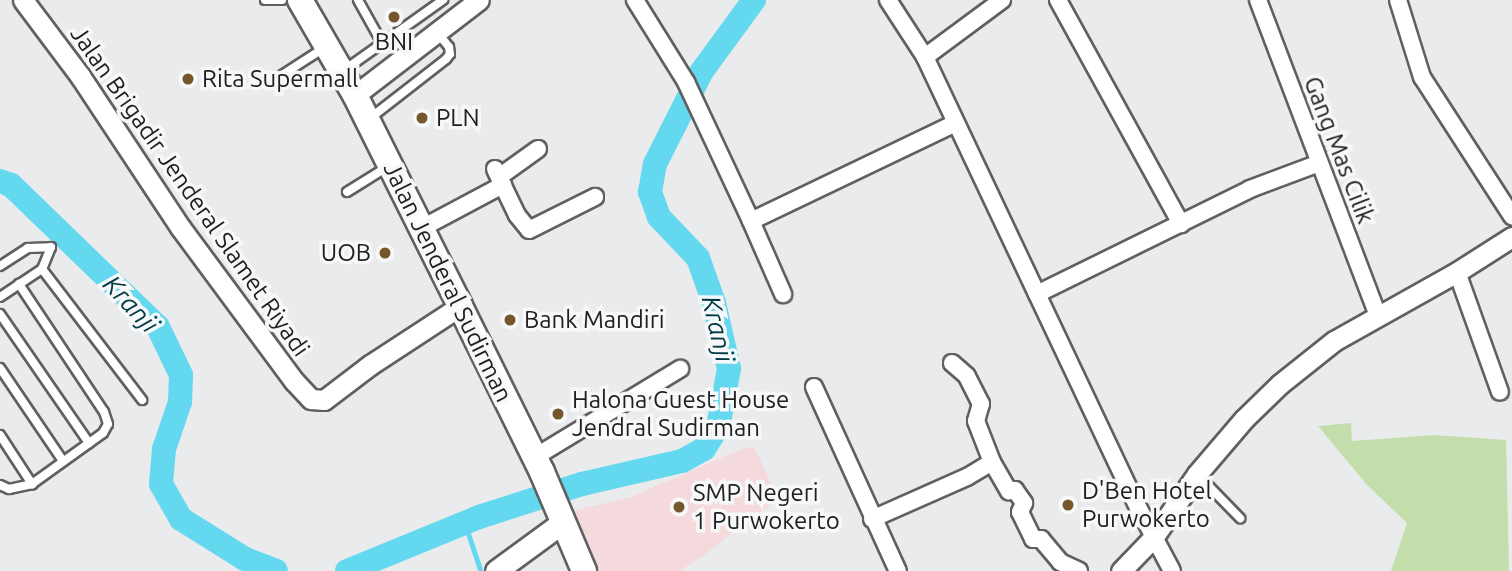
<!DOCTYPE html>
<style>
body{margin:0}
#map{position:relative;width:1512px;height:571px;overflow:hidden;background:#eaebec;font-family:Ubuntu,sans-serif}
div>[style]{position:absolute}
.education>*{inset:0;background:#f4d9dd}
.green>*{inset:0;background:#c3deab}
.stream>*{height:4.5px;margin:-2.25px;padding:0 2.25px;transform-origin:2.25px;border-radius:2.25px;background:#63d8ef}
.river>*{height:24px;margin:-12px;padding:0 12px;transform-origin:12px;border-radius:12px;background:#63d8ef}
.roads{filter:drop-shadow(2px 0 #606061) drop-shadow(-2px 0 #606061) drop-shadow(0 2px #606061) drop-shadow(0 -2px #606061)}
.service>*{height:8px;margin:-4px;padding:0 4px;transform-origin:4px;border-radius:4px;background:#fff}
.minor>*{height:16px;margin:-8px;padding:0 8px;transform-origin:8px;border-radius:8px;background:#fff}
.tertiary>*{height:19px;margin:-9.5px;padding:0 9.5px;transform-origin:9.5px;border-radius:9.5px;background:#fff}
.secondary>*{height:21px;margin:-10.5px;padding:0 10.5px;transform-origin:10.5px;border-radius:10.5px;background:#fff}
.primary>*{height:24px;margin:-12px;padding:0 12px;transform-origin:12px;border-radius:12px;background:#fff}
.dots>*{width:19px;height:19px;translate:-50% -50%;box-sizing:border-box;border:4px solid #f7f8f9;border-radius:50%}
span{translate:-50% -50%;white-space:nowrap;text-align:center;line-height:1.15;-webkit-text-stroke:7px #f7f8f9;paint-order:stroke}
.poi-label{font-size:24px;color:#202021}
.left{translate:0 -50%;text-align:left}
.right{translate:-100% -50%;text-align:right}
.street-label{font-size:24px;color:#202021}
.water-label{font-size:26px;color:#003943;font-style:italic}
</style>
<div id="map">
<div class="education">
<i style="clip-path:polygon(754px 447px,779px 500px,749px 519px,706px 554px,679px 571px,584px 571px,559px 514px,631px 497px,744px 448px)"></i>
</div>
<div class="green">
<i style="clip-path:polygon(1351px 423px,1352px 441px,1434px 435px,1506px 440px,1509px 571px,1391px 571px,1407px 523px,1367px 485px,1318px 426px)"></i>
</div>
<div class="stream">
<i style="left:465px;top:523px;width:51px;rotate:71.6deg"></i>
</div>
<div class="river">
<i style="left:0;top:181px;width:12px;rotate:20deg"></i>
<i style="left:11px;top:185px;width:204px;rotate:44deg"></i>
<i style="left:158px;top:327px;width:53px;rotate:64.4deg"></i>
<i style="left:181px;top:375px;width:27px;rotate:92deg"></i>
<i style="left:180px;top:402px;width:50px;rotate:108.8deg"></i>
<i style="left:164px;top:449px;width:35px;rotate:95deg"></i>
<i style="left:161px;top:484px;width:40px;rotate:60.3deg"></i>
<i style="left:181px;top:519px;width:75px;rotate:32deg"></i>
<i style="left:245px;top:559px;width:33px;rotate:21deg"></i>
<i style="left:347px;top:571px;width:143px;rotate:-22.2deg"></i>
<i style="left:479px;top:517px;width:108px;rotate:-17.8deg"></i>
<i style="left:582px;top:484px;width:103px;rotate:-13deg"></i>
<i style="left:682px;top:461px;width:25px;rotate:-29deg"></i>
<i style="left:704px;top:449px;width:26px;rotate:-58deg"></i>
<i style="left:718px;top:427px;width:59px;rotate:-79.3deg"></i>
<i style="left:729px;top:369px;width:68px;rotate:-102.8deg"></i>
<i style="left:714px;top:303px;width:48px;rotate:-109.6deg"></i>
<i style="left:698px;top:258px;width:57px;rotate:-133.6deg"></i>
<i style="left:659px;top:217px;width:27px;rotate:-110deg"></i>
<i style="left:650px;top:192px;width:28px;rotate:-80deg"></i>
<i style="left:655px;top:164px;width:104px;rotate:-63.2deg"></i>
<i style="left:702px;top:71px;width:88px;rotate:-53.8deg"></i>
</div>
<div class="roads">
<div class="service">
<i style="left:265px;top:0;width:17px"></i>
<i style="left:358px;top:0;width:49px;rotate:60.8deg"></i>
<i style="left:343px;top:71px;width:123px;rotate:-35.4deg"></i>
<i style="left:282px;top:75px;width:50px;rotate:-32.7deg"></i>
<i style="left:369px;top:119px;width:98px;rotate:-37.9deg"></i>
<i style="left:446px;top:59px;width:6px;rotate:-51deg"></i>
<i style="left:450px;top:54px;width:7px;rotate:-98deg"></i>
<i style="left:449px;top:47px;width:19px;rotate:-129deg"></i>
<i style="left:347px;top:192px;width:47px;rotate:-32deg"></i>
<i style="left:0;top:266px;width:33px;rotate:-33deg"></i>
<i style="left:28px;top:248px;width:23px;rotate:-2deg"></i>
<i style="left:51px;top:247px;width:24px;rotate:112deg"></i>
<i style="left:42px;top:269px;width:50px;rotate:146.3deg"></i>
<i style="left:42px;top:269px;width:165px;rotate:52.6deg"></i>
<i style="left:0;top:314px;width:157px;rotate:55.4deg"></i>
<i style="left:0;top:368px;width:112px;rotate:55.9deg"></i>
<i style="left:0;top:435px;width:59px;rotate:56.9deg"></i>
<i style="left:1197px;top:474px;width:62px;rotate:45.7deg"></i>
<i style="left:0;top:485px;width:10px;rotate:24deg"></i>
<i style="left:9px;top:489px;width:24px;rotate:-12deg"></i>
<i style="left:32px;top:484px;width:87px;rotate:-35.7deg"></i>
<i style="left:103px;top:433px;width:10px;rotate:-61deg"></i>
<i style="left:108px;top:424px;width:13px;rotate:-108deg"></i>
<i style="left:104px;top:412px;width:154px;rotate:-123.6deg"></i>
</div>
<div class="minor">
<i style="left:635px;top:0;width:97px;rotate:58.1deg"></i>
<i style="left:686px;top:82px;width:153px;rotate:64.9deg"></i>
<i style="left:751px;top:221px;width:227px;rotate:-25.6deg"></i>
<i style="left:888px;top:0;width:68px;rotate:57deg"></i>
<i style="left:925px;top:57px;width:498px;rotate:64.7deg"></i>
<i style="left:1138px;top:507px;width:72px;rotate:62deg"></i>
<i style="left:1058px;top:0;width:256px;rotate:61.2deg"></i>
<i style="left:1258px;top:0;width:338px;rotate:69.2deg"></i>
<i style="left:1398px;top:0;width:81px;rotate:72.7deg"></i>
<i style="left:1422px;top:77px;width:166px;rotate:57.1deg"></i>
<i style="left:925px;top:57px;width:96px;rotate:-36.5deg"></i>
<i style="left:495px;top:169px;width:51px;rotate:64.4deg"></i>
<i style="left:517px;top:215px;width:19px;rotate:51deg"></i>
<i style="left:529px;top:230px;width:74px;rotate:-26.6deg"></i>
<i style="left:499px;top:177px;width:48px;rotate:-35.7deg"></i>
<i style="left:751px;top:221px;width:80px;rotate:66.3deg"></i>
<i style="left:422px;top:228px;width:92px;rotate:-28deg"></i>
<i style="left:1457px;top:272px;width:127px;rotate:70.3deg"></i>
<i style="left:1037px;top:294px;width:237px;rotate:-26.2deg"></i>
<i style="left:1250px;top:189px;width:74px;rotate:-20.6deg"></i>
<i style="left:814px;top:387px;width:202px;rotate:65.5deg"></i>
<i style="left:535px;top:457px;width:170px;rotate:-31.3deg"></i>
<i style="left:992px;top:462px;width:34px;rotate:60deg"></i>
<i style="left:1009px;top:491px;width:6px;rotate:-9deg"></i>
<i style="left:1015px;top:490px;width:16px;rotate:55deg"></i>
<i style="left:1024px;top:503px;width:10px;rotate:114deg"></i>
<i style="left:1020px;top:512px;width:30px;rotate:64deg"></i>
<i style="left:1033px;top:539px;width:8px"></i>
<i style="left:1041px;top:539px;width:30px;rotate:50deg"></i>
<i style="left:1060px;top:562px;width:21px;rotate:25deg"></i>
<i style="left:872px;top:519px;width:104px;rotate:-23.9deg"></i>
<i style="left:967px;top:477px;width:29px;rotate:-31deg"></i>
<i style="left:992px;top:462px;width:44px;rotate:-111.3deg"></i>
<i style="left:976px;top:421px;width:18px;rotate:-74deg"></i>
<i style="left:981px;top:404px;width:31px;rotate:-117deg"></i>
<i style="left:967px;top:376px;width:20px;rotate:-139deg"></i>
</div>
<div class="tertiary">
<i style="left:23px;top:0;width:95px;rotate:53.1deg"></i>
<i style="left:80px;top:76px;width:181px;rotate:56.5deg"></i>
<i style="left:180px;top:227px;width:192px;rotate:53.5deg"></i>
<i style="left:294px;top:381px;width:25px;rotate:47deg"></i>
<i style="left:311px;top:399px;width:13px;rotate:4deg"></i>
<i style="left:324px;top:400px;width:58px;rotate:-37.3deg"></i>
<i style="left:370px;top:365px;width:108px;rotate:-33.2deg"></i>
<i style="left:355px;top:95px;width:156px;rotate:-37.5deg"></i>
<i style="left:1121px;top:571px;width:46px;rotate:-45.9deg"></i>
<i style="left:1153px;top:538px;width:78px;rotate:-55.5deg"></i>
<i style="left:1197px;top:474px;width:72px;rotate:-49.5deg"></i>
<i style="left:1244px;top:419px;width:50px;rotate:-44.2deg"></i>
<i style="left:1280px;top:384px;width:69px;rotate:-38.5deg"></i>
<i style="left:1334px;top:341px;width:141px;rotate:-29.3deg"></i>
<i style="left:1457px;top:272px;width:65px;rotate:-32.5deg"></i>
</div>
<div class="secondary">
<i style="left:496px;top:571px;width:83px;rotate:-36.2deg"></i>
</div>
<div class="primary">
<i style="left:300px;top:0;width:110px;rotate:59.9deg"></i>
<i style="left:355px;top:95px;width:236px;rotate:63.5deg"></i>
<i style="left:460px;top:306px;width:185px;rotate:63.7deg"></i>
<i style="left:542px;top:472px;width:108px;rotate:67deg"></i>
</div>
</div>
<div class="dots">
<i style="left:394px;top:17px;background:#75572b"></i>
<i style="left:188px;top:79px;background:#75572b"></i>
<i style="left:422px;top:118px;background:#75572b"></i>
<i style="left:385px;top:253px;background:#75572b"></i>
<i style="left:510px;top:320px;background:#75572b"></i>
<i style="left:558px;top:414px;background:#75572b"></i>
<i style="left:1068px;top:505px;background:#75572b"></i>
<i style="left:679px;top:507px;background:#75572b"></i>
</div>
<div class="poi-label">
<span style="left:394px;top:42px">BNI</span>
<span class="left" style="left:202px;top:79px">Rita Supermall</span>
<span class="left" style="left:436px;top:118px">PLN</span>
<span class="right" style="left:371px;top:253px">UOB</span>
<span class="left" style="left:524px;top:320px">Bank Mandiri</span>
<span class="left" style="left:572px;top:414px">Halona Guest House<br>Jendral Sudirman</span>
<span class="left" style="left:1082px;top:505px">D'Ben Hotel<br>Purwokerto</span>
<span class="left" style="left:693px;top:507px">SMP Negeri<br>1 Purwokerto</span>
</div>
<div class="street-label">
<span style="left:1339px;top:150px;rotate:69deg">Gang Mas Cilik</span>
<span style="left:190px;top:191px;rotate:55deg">Jalan Brigadir Jenderal Slamet Riyadi</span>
<span style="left:448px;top:282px;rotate:64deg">Jalan Jenderal Sudirman</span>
</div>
<div class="water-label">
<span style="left:131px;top:304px;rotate:47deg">Kranji</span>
<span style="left:718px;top:329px;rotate:77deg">Kranji</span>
</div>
</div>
